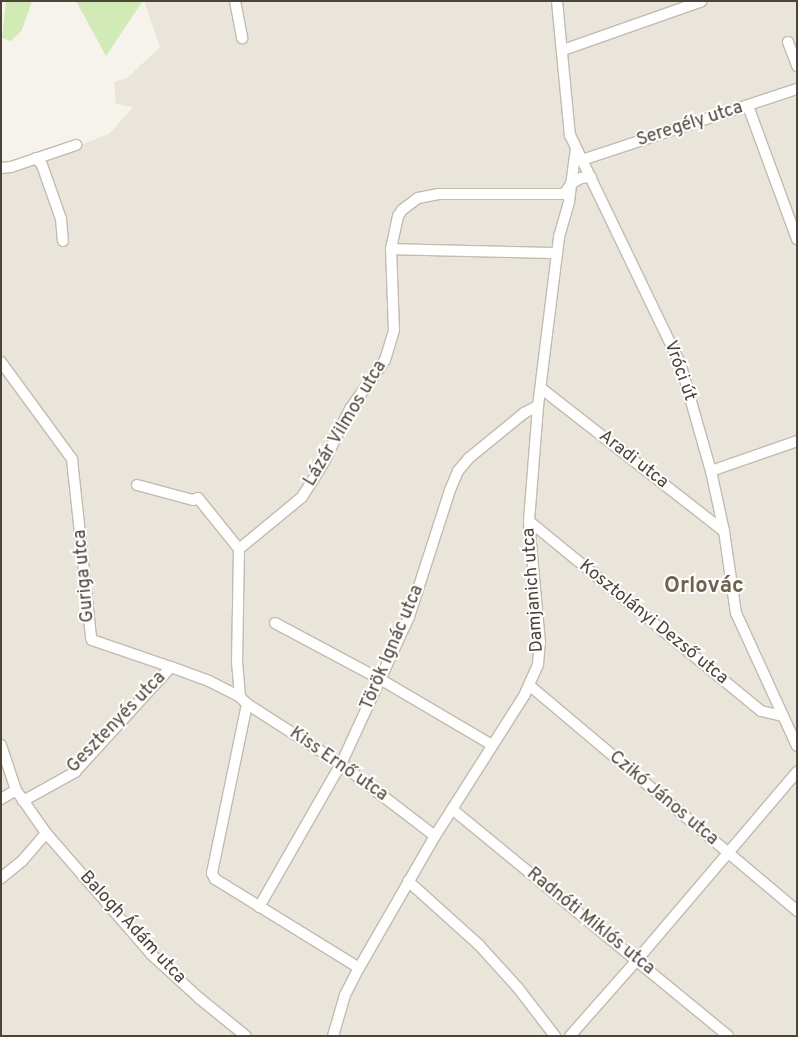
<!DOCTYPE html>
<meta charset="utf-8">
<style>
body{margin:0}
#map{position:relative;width:798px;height:1037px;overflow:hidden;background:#f6f3ec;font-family:Overpass,sans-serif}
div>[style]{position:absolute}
.residential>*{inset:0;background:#eae5da}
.green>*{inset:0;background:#d2eab5}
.roads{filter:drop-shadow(1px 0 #c2bbae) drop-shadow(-1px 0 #c2bbae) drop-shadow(0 1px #c2bbae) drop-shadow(0 -1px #c2bbae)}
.street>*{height:10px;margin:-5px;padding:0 5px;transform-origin:5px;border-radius:5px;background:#fff}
span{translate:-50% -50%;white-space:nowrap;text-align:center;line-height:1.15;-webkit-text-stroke:4px #fff;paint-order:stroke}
.street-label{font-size:18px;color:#4b4439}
.district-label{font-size:22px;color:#6e6250;font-weight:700}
.frame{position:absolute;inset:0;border:2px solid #4b4439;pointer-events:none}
</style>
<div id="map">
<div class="residential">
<i style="clip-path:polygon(144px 1px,797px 1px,797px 1036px,1px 1036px,1px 169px,44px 159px,109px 134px,133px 107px,116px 104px,114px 82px,127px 78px,160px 47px)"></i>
</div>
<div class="green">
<i style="clip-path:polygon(6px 1px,32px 1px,22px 30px,11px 41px,2px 38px)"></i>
<i style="clip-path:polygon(76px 1px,142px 1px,142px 2px,106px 56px)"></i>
</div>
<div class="roads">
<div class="street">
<i style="left:235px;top:1px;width:38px;rotate:79deg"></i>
<i style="left:557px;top:1px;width:135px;rotate:84.5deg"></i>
<i style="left:570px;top:135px;width:256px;rotate:64.3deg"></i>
<i style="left:681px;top:366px;width:109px;rotate:74.1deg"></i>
<i style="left:711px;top:471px;width:61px;rotate:77.8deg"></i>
<i style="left:724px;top:531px;width:83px;rotate:81.7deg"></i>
<i style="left:736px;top:613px;width:146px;rotate:65.4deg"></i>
<i style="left:788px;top:42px;width:26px;rotate:69deg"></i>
<i style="left:563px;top:50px;width:147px;rotate:-19.4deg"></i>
<i style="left:748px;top:106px;width:142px;rotate:69.8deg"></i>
<i style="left:36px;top:158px;width:9px;rotate:49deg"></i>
<i style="left:42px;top:165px;width:57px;rotate:70.6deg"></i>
<i style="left:61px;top:219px;width:22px;rotate:85deg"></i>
<i style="left:582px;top:160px;width:226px;rotate:-18.3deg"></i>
<i style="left:1px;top:168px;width:10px;rotate:-6deg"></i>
<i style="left:11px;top:167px;width:69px;rotate:-18.7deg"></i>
<i style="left:391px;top:249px;width:166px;rotate:1.4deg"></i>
<i style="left:1px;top:362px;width:120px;rotate:53.8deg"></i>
<i style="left:72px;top:459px;width:179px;rotate:83.9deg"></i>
<i style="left:91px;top:637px;width:3px;rotate:72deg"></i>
<i style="left:92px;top:640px;width:83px;rotate:18.9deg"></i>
<i style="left:542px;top:389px;width:231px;rotate:38deg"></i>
<i style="left:711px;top:471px;width:91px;rotate:-19.2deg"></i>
<i style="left:137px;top:485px;width:58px;rotate:15deg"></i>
<i style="left:193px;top:500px;width:5px;rotate:-22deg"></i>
<i style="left:198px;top:498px;width:65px;rotate:51.2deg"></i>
<i style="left:529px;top:521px;width:300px;rotate:39.3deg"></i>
<i style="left:761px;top:711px;width:22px;rotate:13deg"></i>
<i style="left:239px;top:549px;width:82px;rotate:-39.5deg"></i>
<i style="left:302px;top:497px;width:41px;rotate:-57.8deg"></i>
<i style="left:324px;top:462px;width:59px;rotate:-63.9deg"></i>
<i style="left:350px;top:409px;width:60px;rotate:-54.5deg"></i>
<i style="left:385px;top:360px;width:31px;rotate:-73deg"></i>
<i style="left:394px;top:330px;width:81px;rotate:-92.1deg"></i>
<i style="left:391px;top:249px;width:34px;rotate:-78deg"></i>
<i style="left:398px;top:216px;width:7px;rotate:-56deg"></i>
<i style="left:402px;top:210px;width:20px;rotate:-37deg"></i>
<i style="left:418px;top:198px;width:21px;rotate:-11deg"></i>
<i style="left:439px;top:194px;width:125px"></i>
<i style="left:564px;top:194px;width:12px;rotate:-55deg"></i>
<i style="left:571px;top:184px;width:12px;rotate:-31deg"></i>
<i style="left:581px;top:178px;width:10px;rotate:-6deg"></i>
<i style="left:239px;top:549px;width:113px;rotate:91deg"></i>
<i style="left:237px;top:662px;width:35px;rotate:85deg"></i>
<i style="left:275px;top:623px;width:119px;rotate:28.1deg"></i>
<i style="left:380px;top:679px;width:130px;rotate:30.5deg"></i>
<i style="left:529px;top:685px;width:351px;rotate:40.1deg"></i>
<i style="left:247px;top:704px;width:173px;rotate:101.7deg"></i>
<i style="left:212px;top:873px;width:7px;rotate:63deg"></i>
<i style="left:215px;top:879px;width:169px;rotate:31.7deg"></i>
<i style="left:1px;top:745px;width:47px;rotate:71.6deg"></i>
<i style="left:16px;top:790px;width:52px;rotate:55.1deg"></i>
<i style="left:46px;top:833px;width:160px;rotate:49deg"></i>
<i style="left:151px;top:954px;width:65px;rotate:42.5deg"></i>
<i style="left:199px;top:998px;width:60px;rotate:39deg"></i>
<i style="left:1px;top:799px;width:17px;rotate:-31deg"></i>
<i style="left:23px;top:801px;width:60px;rotate:-29.1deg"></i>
<i style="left:75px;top:772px;width:142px;rotate:-47.6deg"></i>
<i style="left:171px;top:667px;width:40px;rotate:20.2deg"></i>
<i style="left:209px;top:681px;width:35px;rotate:27deg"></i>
<i style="left:240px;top:697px;width:10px;rotate:45deg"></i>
<i style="left:247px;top:704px;width:112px;rotate:32.6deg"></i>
<i style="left:341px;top:764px;width:118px;rotate:37.5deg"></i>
<i style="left:452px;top:809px;width:357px;rotate:39.4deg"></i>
<i style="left:1px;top:878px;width:27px;rotate:-39deg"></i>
<i style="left:22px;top:861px;width:37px;rotate:-49deg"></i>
<i style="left:408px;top:881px;width:96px;rotate:42deg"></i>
<i style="left:479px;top:945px;width:58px;rotate:47.8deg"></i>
<i style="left:518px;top:988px;width:61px;rotate:52.4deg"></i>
<i style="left:259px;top:907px;width:165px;rotate:-60.2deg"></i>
<i style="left:341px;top:764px;width:162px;rotate:-65.2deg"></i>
<i style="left:409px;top:617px;width:133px;rotate:-72.1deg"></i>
<i style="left:450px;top:490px;width:21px;rotate:-67deg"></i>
<i style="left:458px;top:471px;width:17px;rotate:-50deg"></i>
<i style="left:469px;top:458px;width:71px;rotate:-39.3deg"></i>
<i style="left:524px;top:413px;width:16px;rotate:-27deg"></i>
<i style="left:333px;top:1036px;width:43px;rotate:-73.7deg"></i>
<i style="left:345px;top:995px;width:30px;rotate:-63deg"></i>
<i style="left:359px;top:968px;width:152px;rotate:-60.1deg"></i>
<i style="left:435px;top:836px;width:166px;rotate:-57.6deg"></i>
<i style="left:524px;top:696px;width:35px;rotate:-66deg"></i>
<i style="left:538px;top:664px;width:21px;rotate:-85deg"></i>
<i style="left:540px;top:643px;width:122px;rotate:-95.2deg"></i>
<i style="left:529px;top:521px;width:115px;rotate:-85.5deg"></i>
<i style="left:538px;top:406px;width:170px;rotate:-82.9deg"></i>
<i style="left:559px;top:237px;width:37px;rotate:-74deg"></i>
<i style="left:569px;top:201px;width:53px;rotate:-82.5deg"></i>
<i style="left:570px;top:1036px;width:101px;rotate:-48.6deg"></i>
<i style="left:637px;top:960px;width:247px;rotate:-49.6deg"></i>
</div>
</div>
<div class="street-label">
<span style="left:690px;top:125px;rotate:-18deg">Seregély utca</span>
<span style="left:679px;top:371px;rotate:70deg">Vróci út</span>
<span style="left:346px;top:424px;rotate:-59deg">Lázár Vilmos utca</span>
<span style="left:633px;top:460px;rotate:38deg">Aradi utca</span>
<span style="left:85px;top:576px;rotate:-95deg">Guriga utca</span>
<span style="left:534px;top:590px;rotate:-94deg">Damjanich utca</span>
<span style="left:653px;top:623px;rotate:39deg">Kosztolányi Dezső utca</span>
<span style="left:393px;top:648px;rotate:-67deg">Török Ignác utca</span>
<span style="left:117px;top:723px;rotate:-46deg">Gesztenyés utca</span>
<span style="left:338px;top:765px;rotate:35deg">Kiss Ernő utca</span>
<span style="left:663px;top:799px;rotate:40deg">Czikó János utca</span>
<span style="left:590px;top:922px;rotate:39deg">Radnóti Miklós utca</span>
<span style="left:132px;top:928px;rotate:47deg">Balogh Ádám utca</span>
</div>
<div class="district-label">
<span style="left:704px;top:587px">Orlovác</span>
</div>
<div class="frame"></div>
</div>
